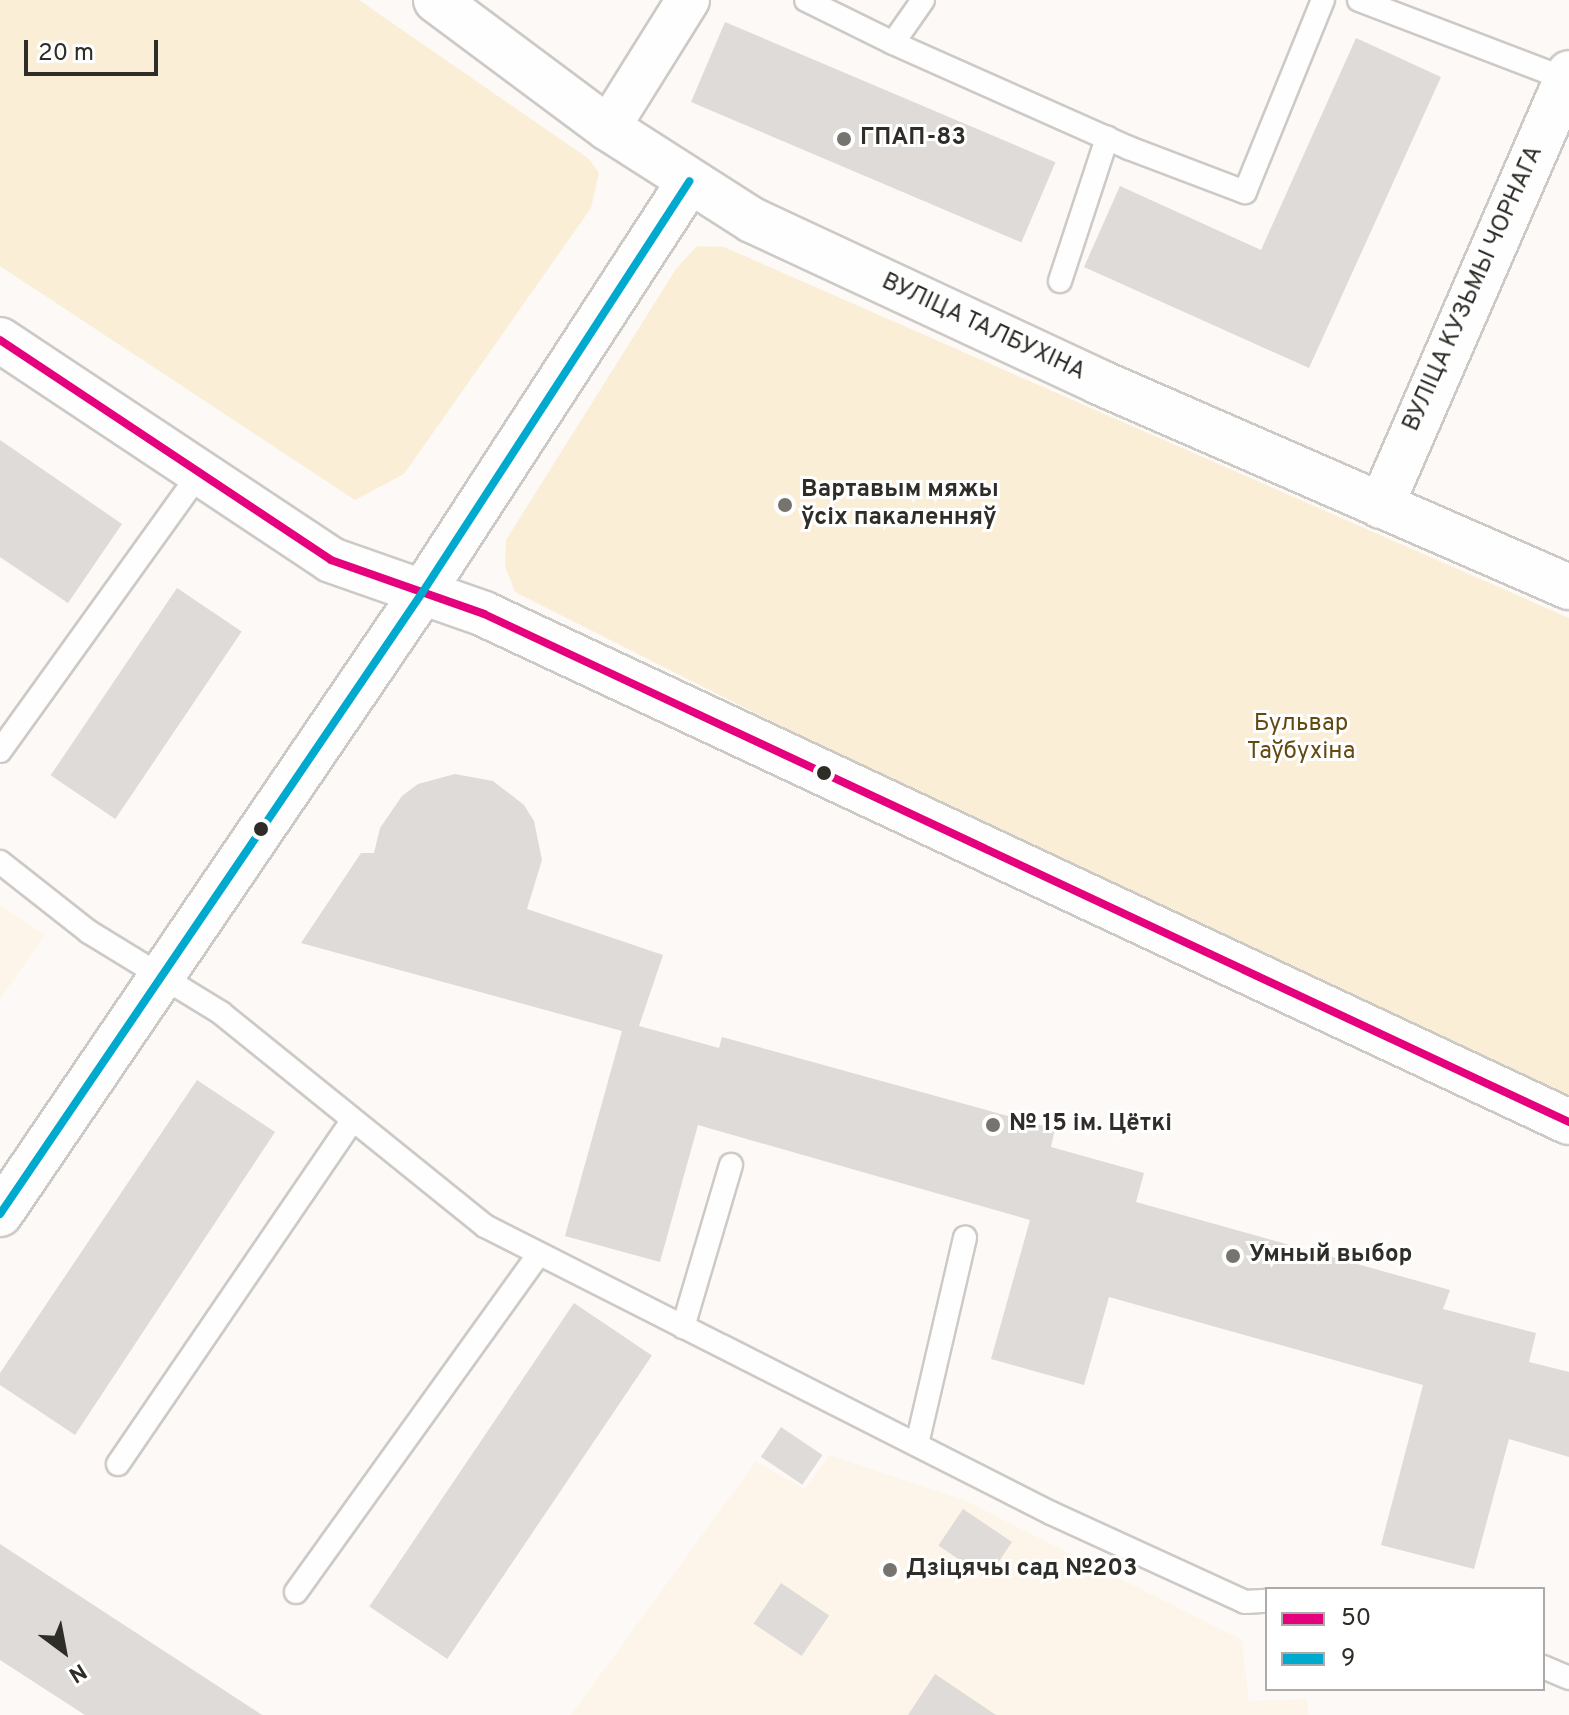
<!DOCTYPE html>
<meta charset="utf-8">
<style>
body{margin:0}
#map{position:relative;width:1569px;height:1715px;overflow:hidden;background:#fcf9f6;font-family:Overpass,sans-serif}
div>[style]{position:absolute}
.built>*{inset:0;background:#fdf5e9}
.green>*{inset:0;background:#fbeed6}
.building>*{inset:0;background:#dedbd8;transform-origin:0 0}
.roads{filter:drop-shadow(2px 0 #cdcac6) drop-shadow(-2px 0 #cdcac6) drop-shadow(0 2px #cdcac6) drop-shadow(0 -2px #cdcac6)}
.lane>*{height:22px;margin:-11px;padding:0 11px;transform-origin:11px;border-radius:11px;background:#fffefe}
.street>*{height:42px;margin:-21px;padding:0 21px;transform-origin:21px;border-radius:21px;background:#fffefe}
.secondary>*{height:44px;margin:-22px;padding:0 22px;transform-origin:22px;border-radius:22px;background:#fffefe}
.bus-1>*{height:8px;margin:-4px;padding:0 4px;transform-origin:4px;border-radius:4px;background:#e5007d}
.bus-2>*{height:8px;margin:-4px;padding:0 4px;transform-origin:4px;border-radius:4px;background:#00a9ce}
.dots>*{width:22px;height:22px;translate:-50% -50%;box-sizing:border-box;border:4px solid #fff;border-radius:50%}
span{translate:-50% -50%;white-space:nowrap;text-align:center;line-height:1.15;-webkit-text-stroke:6px #fff;paint-order:stroke}
.poi-label{font-size:24px;color:#2f2d28;font-weight:700}
.left{translate:0 -50%;text-align:left}
.street-label{font-size:24px;color:#2f2d28}
.park-label{font-size:24px;color:#644911}
.legend{position:absolute;left:1265px;top:1587px;width:280px;height:104px;box-sizing:border-box;background:#fff;border:2px solid #acaba9;margin:0;padding:10px 14px;list-style:none;font-size:24px;color:#2f2d28}
.legend li{display:flex;align-items:center;gap:16px;height:40px}
.legend b{width:40px;border:2px solid #acaba9}
.north{position:absolute;left:24px;top:1611px;width:80px;height:80px;-webkit-text-stroke:6px #fff;paint-order:stroke;rotate:148deg;font-size:22px;font-weight:700;line-height:32px;text-align:center;color:#2f2d28}
.north::after{content:'';display:block;margin:auto;width:28px;height:36px;background:#2f2d28;clip-path:polygon(50% 0,100% 100%,50% 72%,0 100%)}
.scale{position:absolute;left:24px;top:40px;width:134px;height:36px;box-sizing:border-box;border:4px solid #2f2d28;border-top:0;padding-left:10px;font-size:24px;line-height:28px;white-space:nowrap;color:#2f2d28;-webkit-text-stroke:6px #fff;paint-order:stroke}
</style>
<div id="map">
<div class="built">
<i style="clip-path:polygon(0 905px,45px 935px,0 999px)"></i>
<i style="clip-path:polygon(830px 1455px,966px 1501px,1242px 1640px,1249px 1701px,1306px 1699px,1309px 1715px,571px 1715px,756px 1461px,804px 1489px)"></i>
</div>
<div class="green">
<i style="clip-path:polygon(0 0,359px 0,589px 159px,599px 173px,591px 208px,404px 474px,355px 500px,0 266px)"></i>
<i style="clip-path:polygon(697px 246px,724px 247px,1569px 618px,1569px 1103px,1162px 918px,515px 592px,505px 566px,506px 540px,676px 269px)"></i>
</div>
<div class="building">
<i style="left:725px;top:22px;width:359px;height:87px;rotate:23deg"></i>
<i style="clip-path:polygon(1356px 38px,1441px 77px,1309px 368px,1084px 267px,1120px 186px,1261px 250px)"></i>
<i style="clip-path:polygon(0 440px,122px 524px,68px 603px,0 557px)"></i>
<i style="left:177px;top:588px;width:78px;height:226px;rotate:34deg"></i>
<i style="clip-path:polygon(455px 774px,493px 781px,524px 805px,534px 821px,542px 860px,527px 909px,663px 955px,639px 1026px,719px 1048px,722px 1037px,1055px 1129px,1051px 1147px,1144px 1173px,1136px 1202px,1450px 1290px,1443px 1309px,1536px 1333px,1529px 1362px,1569px 1372px,1569px 1457px,1509px 1439px,1474px 1569px,1381px 1545px,1423px 1385px,1109px 1297px,1084px 1385px,991px 1359px,1030px 1220px,698px 1125px,660px 1262px,565px 1236px,622px 1031px,301px 943px,361px 853px,374px 853px,380px 828px,402px 796px,418px 784px)"></i>
<i style="clip-path:polygon(197px 1080px,275px 1132px,75px 1435px,0 1385px,0 1373px)"></i>
<i style="left:574px;top:1303px;width:94px;height:366px;rotate:34deg"></i>
<i style="left:781px;top:1427px;width:50px;height:36px;rotate:34deg"></i>
<i style="left:963px;top:1509px;width:59px;height:44px;rotate:34deg"></i>
<i style="clip-path:polygon(0 1544px,262px 1715px,85px 1715px,0 1660px)"></i>
<i style="left:781px;top:1583px;width:58px;height:49px;rotate:34deg"></i>
<i style="clip-path:polygon(935px 1674px,996px 1715px,908px 1715px)"></i>
</div>
<div class="roads">
<div class="lane">
<i style="left:806px;top:0;width:97px;rotate:26.3deg"></i>
<i style="left:923px;top:0;width:52px;rotate:124.9deg"></i>
<i style="left:893px;top:43px;width:258px;rotate:24deg"></i>
<i style="left:1129px;top:148px;width:124px;rotate:20.8deg"></i>
<i style="left:1245px;top:192px;width:207px;rotate:-67.9deg"></i>
<i style="left:1359px;top:0;width:222px;rotate:20.9deg"></i>
<i style="left:1060px;top:281px;width:151px;rotate:-71.8deg"></i>
<i style="left:0;top:751px;width:341px;rotate:-54.3deg"></i>
<i style="left:0;top:862px;width:113px;rotate:38.2deg"></i>
<i style="left:89px;top:932px;width:155px;rotate:31.5deg"></i>
<i style="left:221px;top:1013px;width:339px;rotate:38.9deg"></i>
<i style="left:485px;top:1226px;width:635px;rotate:26.89deg"></i>
<i style="left:1051px;top:1513px;width:213px;rotate:24.6deg"></i>
<i style="left:1245px;top:1602px;width:22px;rotate:-3deg"></i>
<i style="left:683px;top:1327px;width:169px;rotate:-73.5deg"></i>
<i style="left:917px;top:1444px;width:212px;rotate:-76.9deg"></i>
<i style="left:118px;top:1464px;width:413px;rotate:-55.7deg"></i>
<i style="left:296px;top:1592px;width:413px;rotate:-54.3deg"></i>
<i style="left:1543px;top:1667px;width:28px;rotate:23deg"></i>
</div>
<div class="street">
<i style="left:608px;top:128px;width:151px;rotate:-58deg"></i>
</div>
<div class="secondary">
<i style="left:436px;top:0;width:214px;rotate:36.7deg"></i>
<i style="left:608px;top:128px;width:171px;rotate:32.6deg"></i>
<i style="left:752px;top:220px;width:383px;rotate:25deg"></i>
<i style="left:1099px;top:382px;width:513px;rotate:23.57deg"></i>
<i style="left:0;top:340px;width:397px;rotate:33.6deg"></i>
<i style="left:331px;top:560px;width:162px;rotate:19.4deg"></i>
<i style="left:484px;top:614px;width:1198px;rotate:25.09deg"></i>
<i style="left:1381px;top:506px;width:472px;rotate:-66.5deg"></i>
<i style="left:0;top:1214px;width:751px;rotate:-55.8deg"></i>
<i style="left:422px;top:593px;width:491px;rotate:-57deg"></i>
</div>
</div>
<div class="bus-1">
<i style="left:0;top:340px;width:397px;rotate:33.6deg"></i>
<i style="left:331px;top:560px;width:162px;rotate:19.4deg"></i>
<i style="left:484px;top:614px;width:1198px;rotate:25.09deg"></i>
</div>
<div class="bus-2">
<i style="left:0;top:1214px;width:751px;rotate:-55.8deg"></i>
<i style="left:422px;top:593px;width:491px;rotate:-57deg"></i>
</div>
<div class="dots">
<i style="left:844px;top:139px;background:#777470"></i>
<i style="left:785px;top:505px;background:#777470"></i>
<i style="left:824px;top:773px;background:#2f2d28"></i>
<i style="left:261px;top:829px;background:#2f2d28"></i>
<i style="left:993px;top:1125px;background:#777470"></i>
<i style="left:1233px;top:1256px;background:#777470"></i>
<i style="left:890px;top:1570px;background:#777470"></i>
</div>
<div class="poi-label">
<span class="left" style="left:860px;top:139px">ГПАП-83</span>
<span class="left" style="left:801px;top:505px">Вартавым мяжы<br>ўсіх пакаленняў</span>
<span class="left" style="left:1009px;top:1125px">№ 15 ім. Цёткі</span>
<span class="left" style="left:1249px;top:1256px">Умный выбор</span>
<span class="left" style="left:906px;top:1570px">Дзіцячы сад №203</span>
</div>
<div class="street-label">
<span style="left:1474px;top:289px;rotate:-66deg">ВУЛІЦА КУЗЬМЫ ЧОРНАГА</span>
<span style="left:983px;top:328px;rotate:25deg">ВУЛІЦА ТАЛБУХІНА</span>
</div>
<div class="park-label">
<span style="left:1301px;top:739px">Бульвар<br>Таўбухіна</span>
</div>
<ul class="legend">
<li><b style="height:10px;background:#e5007d"></b>50</li>
<li><b style="height:10px;background:#00a9ce"></b>9</li>
</ul>
<div class="north">N</div>
<div class="scale">20 m</div>
</div>
